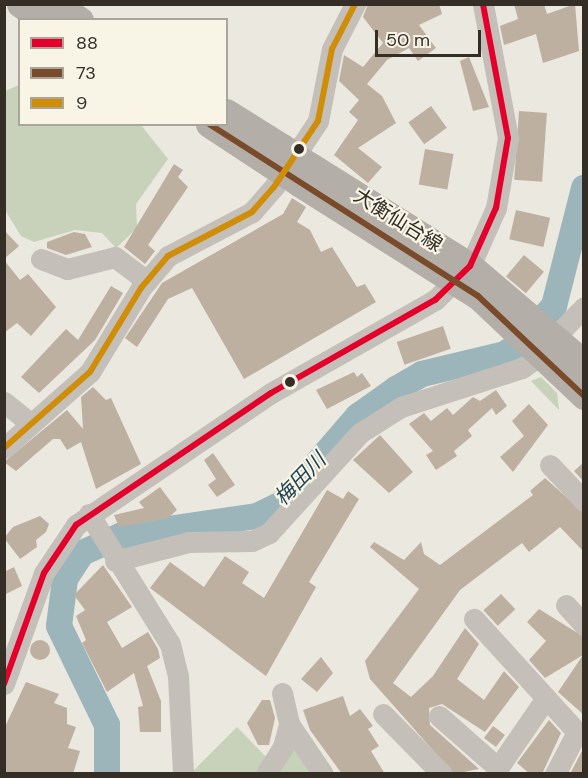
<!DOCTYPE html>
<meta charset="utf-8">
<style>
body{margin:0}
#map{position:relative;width:588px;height:778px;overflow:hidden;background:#ebe8df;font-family:"DM Sans","Noto Sans JP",sans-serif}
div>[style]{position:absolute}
.green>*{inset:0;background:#c8d1ba}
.river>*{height:26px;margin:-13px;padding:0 13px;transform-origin:13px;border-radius:13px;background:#9cb5bb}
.building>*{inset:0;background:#beb0a1;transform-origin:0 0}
.round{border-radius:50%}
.minor>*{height:21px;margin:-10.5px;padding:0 10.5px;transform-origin:10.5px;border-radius:10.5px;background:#c4c0b9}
.major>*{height:27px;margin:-13.5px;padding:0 13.5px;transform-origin:13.5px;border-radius:13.5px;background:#b3afa8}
.major-bridge>*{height:27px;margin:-13.5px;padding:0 13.5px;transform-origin:13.5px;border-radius:13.5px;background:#b3afa8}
.bus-1>*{height:6px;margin:-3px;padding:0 3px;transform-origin:3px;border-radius:3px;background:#e4002b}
.bus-2>*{height:6px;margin:-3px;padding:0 3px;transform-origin:3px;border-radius:3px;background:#7a4b2a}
.bus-3>*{height:6px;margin:-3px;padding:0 3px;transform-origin:3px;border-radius:3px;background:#d08e08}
.dots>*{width:16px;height:16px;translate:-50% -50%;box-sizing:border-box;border:3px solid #f8f4e6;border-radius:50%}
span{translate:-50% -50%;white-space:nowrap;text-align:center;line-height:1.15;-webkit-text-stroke:4.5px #f8f4e6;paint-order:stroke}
.street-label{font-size:20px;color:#342e27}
.water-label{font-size:21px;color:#1f4454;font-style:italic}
.frame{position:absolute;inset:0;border:6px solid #342e27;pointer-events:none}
.legend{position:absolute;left:18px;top:18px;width:210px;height:108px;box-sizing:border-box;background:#f8f4e6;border:2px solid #aaa59a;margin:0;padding:8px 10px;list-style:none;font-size:18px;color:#342e27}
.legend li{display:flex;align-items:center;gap:12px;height:30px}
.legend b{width:30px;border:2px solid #aaa59a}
.scale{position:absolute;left:375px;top:30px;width:106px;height:27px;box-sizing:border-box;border:3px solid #342e27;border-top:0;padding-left:8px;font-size:18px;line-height:21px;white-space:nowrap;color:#342e27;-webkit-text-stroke:4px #f8f4e6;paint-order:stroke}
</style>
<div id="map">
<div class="green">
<i style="clip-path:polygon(19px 85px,20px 124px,141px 125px,168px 159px,136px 204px,137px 228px,116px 248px,102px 233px,75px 230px,34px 242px,21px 236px,5px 210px,5px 91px)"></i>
<i style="clip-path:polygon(541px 377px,557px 393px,559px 410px,531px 381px)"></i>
<i style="clip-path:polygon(237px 727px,269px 760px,258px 773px,190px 774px)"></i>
<i style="clip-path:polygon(292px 731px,316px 773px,271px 774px)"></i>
</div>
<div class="river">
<i style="left:107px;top:774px;width:49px;rotate:-90deg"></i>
<i style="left:107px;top:725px;width:110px;rotate:-115.9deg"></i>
<i style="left:59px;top:626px;width:47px;rotate:-82.7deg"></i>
<i style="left:65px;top:579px;width:31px;rotate:-57deg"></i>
<i style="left:82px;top:553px;width:42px;rotate:-24.1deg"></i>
<i style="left:120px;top:536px;width:138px;rotate:-8.3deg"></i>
<i style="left:257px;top:516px;width:28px;rotate:-26deg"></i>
<i style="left:282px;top:504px;width:116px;rotate:-49.2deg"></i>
<i style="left:358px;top:416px;width:47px;rotate:-35.4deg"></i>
<i style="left:396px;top:389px;width:30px;rotate:-30deg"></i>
<i style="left:422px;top:374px;width:85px;rotate:-13.5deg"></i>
<i style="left:505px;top:354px;width:19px;rotate:-35deg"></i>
<i style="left:521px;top:343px;width:50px;rotate:-48.3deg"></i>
<i style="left:554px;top:306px;width:122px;rotate:-75.7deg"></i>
</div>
<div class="building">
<i style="clip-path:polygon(368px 4px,439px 4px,442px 14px,419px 25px,436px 48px,418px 61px,409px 48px,387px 60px,367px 84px,382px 96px,396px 123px,358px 148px,382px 167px,368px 183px,334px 155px,358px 120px,349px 112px,359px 100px,339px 81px,344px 55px,363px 67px,383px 43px,363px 17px)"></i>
<i style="clip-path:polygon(514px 4px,544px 4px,547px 14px,575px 4px,579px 51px,543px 63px,536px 34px,504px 45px,500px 26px,518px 19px)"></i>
<i style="clip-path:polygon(469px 57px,489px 107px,473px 111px,460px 61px)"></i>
<i style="left:431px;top:106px;width:27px;height:28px;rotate:54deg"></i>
<i style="left:519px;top:111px;width:28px;height:69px;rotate:4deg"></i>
<i style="left:425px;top:149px;width:29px;height:36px;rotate:10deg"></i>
<i style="clip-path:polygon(174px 164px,183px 170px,178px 177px,188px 187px,148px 245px,155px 251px,145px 264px,124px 247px)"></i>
<i style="clip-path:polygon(292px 198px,306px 207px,297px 222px,310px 230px,321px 252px,332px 247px,357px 287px,365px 284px,376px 302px,244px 379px,192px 288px,168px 299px,137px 347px,125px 338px,162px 283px,283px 214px)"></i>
<i style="left:516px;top:210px;width:35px;height:30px;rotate:13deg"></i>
<i style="clip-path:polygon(4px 230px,19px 246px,4px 259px)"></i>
<i style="clip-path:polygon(74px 232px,85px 234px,92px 247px,66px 255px,47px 248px,47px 242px)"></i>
<i style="left:524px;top:255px;width:26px;height:28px;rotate:40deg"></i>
<i style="clip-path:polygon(4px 260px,20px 280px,28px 274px,56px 307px,31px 336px,17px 323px,4px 333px)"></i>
<i style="clip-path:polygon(111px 286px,123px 293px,95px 340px,39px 393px,21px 377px,66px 329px,78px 340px)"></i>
<i style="left:443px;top:326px;width:24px;height:49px;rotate:71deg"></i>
<i style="clip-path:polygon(354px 372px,357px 377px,362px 373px,371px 386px,327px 409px,316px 390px)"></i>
<i style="clip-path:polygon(93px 387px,106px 400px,111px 398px,141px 464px,96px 489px,81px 442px,67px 450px,60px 439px,53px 439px,16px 471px,4px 462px,67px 410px,83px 429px,81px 397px)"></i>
<i style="clip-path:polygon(496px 390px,507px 406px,496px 415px,492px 408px,468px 430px,472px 436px,454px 451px,457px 456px,436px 470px,426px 455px,433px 451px,409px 424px,424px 413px,431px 421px,447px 408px,453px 415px,473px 397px,480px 401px)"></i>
<i style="clip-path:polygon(529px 404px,548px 425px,513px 472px,500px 457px,524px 436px,512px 421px)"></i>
<i style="clip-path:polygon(380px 435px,413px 472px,389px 493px,353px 460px)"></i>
<i style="clip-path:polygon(213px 453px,235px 485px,217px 497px,208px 485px,216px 479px,204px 460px)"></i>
<i style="clip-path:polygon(584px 462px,584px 482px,574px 471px)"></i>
<i style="clip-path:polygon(545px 478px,584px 513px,584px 552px,560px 527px,529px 552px,522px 543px,460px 590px,393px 683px,411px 697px,433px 676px,465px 628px,479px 644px,457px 679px,484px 700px,504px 671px,519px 687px,485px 732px,442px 704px,429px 708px,430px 725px,479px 769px,454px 774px,370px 679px,365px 661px,419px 589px,370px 547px,374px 542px,404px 560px,421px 542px,424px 554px,440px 565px,533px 495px,530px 491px)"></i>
<i style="clip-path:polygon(160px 487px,177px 510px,168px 518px,119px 527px,114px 515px,144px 508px,139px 502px)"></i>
<i style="clip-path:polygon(327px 490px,343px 499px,348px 491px,359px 499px,309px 582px,316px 587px,266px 676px,150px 588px,170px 562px,204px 587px,225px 556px,249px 572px,242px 583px,264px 598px)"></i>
<i style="clip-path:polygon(40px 516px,49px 524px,46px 532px,36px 540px,37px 547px,20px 559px,4px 538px,13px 527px)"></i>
<i style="clip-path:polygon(103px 565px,132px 607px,107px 622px,122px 648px,148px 632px,158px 649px,160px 658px,147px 666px,161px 701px,161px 732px,140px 732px,138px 707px,143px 706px,134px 673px,107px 692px,82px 643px,86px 640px,76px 616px,85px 610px,74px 595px)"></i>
<i style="clip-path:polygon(14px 567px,22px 586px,4px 595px,4px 572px)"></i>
<i style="left:501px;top:594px;width:21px;height:24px;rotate:47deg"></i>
<i style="clip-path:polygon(539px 609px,584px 637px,584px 715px,558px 692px,583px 655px,545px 678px,529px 660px,546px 641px,527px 622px)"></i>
<i class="round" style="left:30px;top:640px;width:20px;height:20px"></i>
<i style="clip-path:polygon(321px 657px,333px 673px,317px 692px,301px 679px)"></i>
<i style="clip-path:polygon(26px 682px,59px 694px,54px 703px,67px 708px,67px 724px,76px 727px,68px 748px,80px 751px,73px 774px,4px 774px,4px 729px)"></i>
<i style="clip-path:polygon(343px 696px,350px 716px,360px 709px,373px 726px,368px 729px,379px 746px,371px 751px,385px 774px,342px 774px,310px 730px,303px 710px)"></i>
<i style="clip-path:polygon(262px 700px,270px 700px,275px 718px,269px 745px,258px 745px,247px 723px)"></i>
<i style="clip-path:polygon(549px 720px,561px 733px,542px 774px,530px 774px,517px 763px)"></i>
<i style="left:493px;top:726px;width:15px;height:15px;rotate:37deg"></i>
<i style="clip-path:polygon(584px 747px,584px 774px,570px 774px)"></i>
</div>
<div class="minor">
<i style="left:41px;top:259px;width:28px;rotate:21deg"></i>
<i style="left:67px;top:269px;width:49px;rotate:-14deg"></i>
<i style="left:115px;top:257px;width:40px;rotate:37deg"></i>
<i style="left:556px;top:336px;width:40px;rotate:-46deg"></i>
<i style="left:4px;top:402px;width:33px;rotate:39deg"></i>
<i style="left:4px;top:448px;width:115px;rotate:-41.5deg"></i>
<i style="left:90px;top:372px;width:98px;rotate:-58.7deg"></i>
<i style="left:141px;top:288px;width:42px;rotate:-49.8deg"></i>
<i style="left:168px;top:256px;width:95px;rotate:-27.6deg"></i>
<i style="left:252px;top:212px;width:33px;rotate:-49deg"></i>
<i style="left:274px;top:187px;width:79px;rotate:-56.3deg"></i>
<i style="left:318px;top:121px;width:73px;rotate:-79deg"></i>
<i style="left:332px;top:49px;width:51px;rotate:-62.9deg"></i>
<i style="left:550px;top:465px;width:50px;rotate:46.6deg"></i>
<i style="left:89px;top:514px;width:153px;rotate:58.1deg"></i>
<i style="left:170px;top:644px;width:34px;rotate:76deg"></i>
<i style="left:178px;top:677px;width:97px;rotate:87deg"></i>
<i style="left:115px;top:561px;width:76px;rotate:-14.4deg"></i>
<i style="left:189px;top:542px;width:63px;rotate:-0.9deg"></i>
<i style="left:252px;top:541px;width:19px;rotate:-25deg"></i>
<i style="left:269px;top:533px;width:135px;rotate:-47.7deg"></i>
<i style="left:360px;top:433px;width:49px;rotate:-32.4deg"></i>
<i style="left:401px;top:407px;width:127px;rotate:-17.9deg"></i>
<i style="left:522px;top:368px;width:26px;rotate:-36deg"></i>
<i style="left:566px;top:605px;width:27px;rotate:48deg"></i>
<i style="left:4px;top:684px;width:118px;rotate:-70.2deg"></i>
<i style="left:44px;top:573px;width:58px;rotate:-56.3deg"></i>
<i style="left:76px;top:525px;width:235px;rotate:-34.1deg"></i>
<i style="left:271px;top:393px;width:189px;rotate:-29.6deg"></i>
<i style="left:435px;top:300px;width:49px;rotate:-44.2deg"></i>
<i style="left:470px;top:266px;width:64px;rotate:-65.9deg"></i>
<i style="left:496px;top:208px;width:71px;rotate:-80.3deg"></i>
<i style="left:508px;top:138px;width:136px;rotate:-100.6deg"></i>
<i style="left:282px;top:693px;width:32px;rotate:77deg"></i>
<i style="left:289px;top:724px;width:60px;rotate:55.8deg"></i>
<i style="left:546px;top:698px;width:46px;rotate:47.6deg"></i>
<i style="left:577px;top:732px;width:47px;rotate:117.6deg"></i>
<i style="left:383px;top:714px;width:84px;rotate:45.5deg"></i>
<i style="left:439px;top:716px;width:79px;rotate:41.4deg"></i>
<i style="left:498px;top:768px;width:85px;rotate:-55.6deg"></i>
<i style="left:546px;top:698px;width:107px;rotate:-132.3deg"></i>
<i style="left:266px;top:774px;width:32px;rotate:-58deg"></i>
<i style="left:283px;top:747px;width:24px;rotate:-75deg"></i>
</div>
<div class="major">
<i style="left:20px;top:4px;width:28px;rotate:35deg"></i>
<i style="left:56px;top:4px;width:29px;rotate:34deg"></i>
<i style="left:226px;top:112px;width:66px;rotate:32deg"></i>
<i style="left:209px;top:124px;width:73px;rotate:33.3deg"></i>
<i style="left:309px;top:165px;width:190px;rotate:32.1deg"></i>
<i style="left:470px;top:266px;width:150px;rotate:40.4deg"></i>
<i style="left:299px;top:183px;width:212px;rotate:32.3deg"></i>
<i style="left:478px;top:296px;width:146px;rotate:43.3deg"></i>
</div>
<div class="major-bridge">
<i style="left:282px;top:147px;width:32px;rotate:34deg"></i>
<i style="left:270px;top:164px;width:35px;rotate:33deg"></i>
</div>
<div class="bus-1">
<i style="left:4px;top:684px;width:118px;rotate:-70.2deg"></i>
<i style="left:44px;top:573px;width:58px;rotate:-56.3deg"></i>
<i style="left:76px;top:525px;width:235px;rotate:-34.1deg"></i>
<i style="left:271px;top:393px;width:189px;rotate:-29.6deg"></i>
<i style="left:435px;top:300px;width:49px;rotate:-44.2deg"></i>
<i style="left:470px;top:266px;width:64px;rotate:-65.9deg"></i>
<i style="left:496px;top:208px;width:71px;rotate:-80.3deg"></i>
<i style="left:508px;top:138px;width:136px;rotate:-100.6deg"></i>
</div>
<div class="bus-2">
<i style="left:209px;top:124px;width:319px;rotate:32.6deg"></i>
<i style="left:478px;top:296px;width:146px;rotate:43.3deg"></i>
</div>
<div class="bus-3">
<i style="left:4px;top:448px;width:115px;rotate:-41.5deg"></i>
<i style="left:90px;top:372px;width:98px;rotate:-58.7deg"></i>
<i style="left:141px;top:288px;width:42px;rotate:-49.8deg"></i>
<i style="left:168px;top:256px;width:95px;rotate:-27.6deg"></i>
<i style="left:252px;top:212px;width:33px;rotate:-49deg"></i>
<i style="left:274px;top:187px;width:79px;rotate:-56.3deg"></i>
<i style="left:318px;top:121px;width:73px;rotate:-79deg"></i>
<i style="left:332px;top:49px;width:51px;rotate:-62.9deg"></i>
</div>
<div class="dots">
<i style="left:299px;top:149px;background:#342e27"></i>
<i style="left:290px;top:382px;background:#342e27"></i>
</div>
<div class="street-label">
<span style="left:398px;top:220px;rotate:32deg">大衡仙台線</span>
</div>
<div class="water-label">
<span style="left:300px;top:479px;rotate:-46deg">梅田川</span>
</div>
<div class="frame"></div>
<ul class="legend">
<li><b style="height:8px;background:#e4002b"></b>88</li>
<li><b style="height:8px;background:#7a4b2a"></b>73</li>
<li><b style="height:8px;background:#d08e08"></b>9</li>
</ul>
<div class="scale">50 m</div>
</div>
